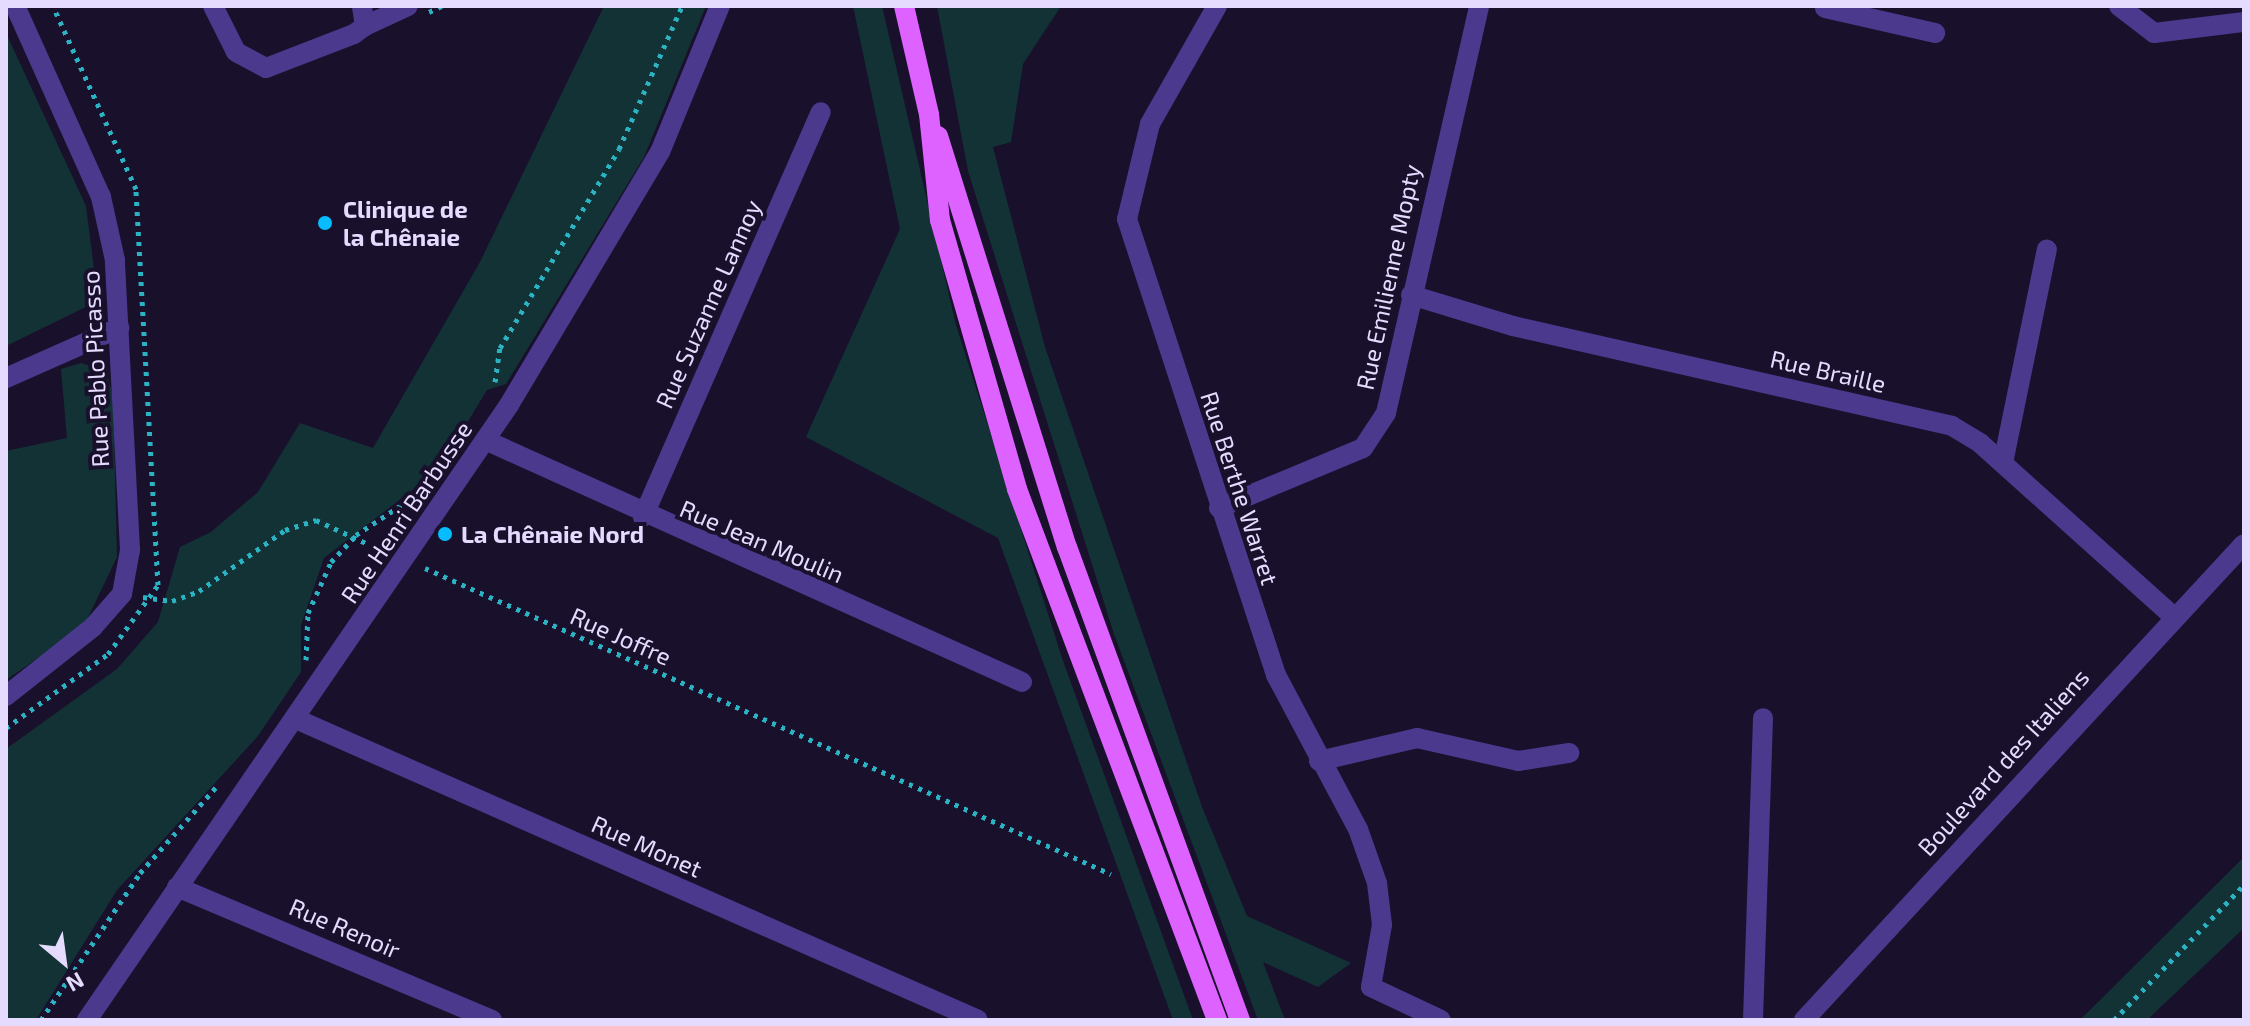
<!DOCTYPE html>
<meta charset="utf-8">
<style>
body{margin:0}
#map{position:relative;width:2250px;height:1026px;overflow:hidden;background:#19102c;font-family:"Exo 2",sans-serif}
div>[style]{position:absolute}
.green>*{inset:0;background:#133236}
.path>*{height:5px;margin-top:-2.5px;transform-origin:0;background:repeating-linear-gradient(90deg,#2bb3c3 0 4px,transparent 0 10px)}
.minor>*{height:20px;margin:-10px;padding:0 10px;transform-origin:10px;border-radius:10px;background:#4a398d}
.major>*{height:20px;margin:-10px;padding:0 10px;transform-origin:10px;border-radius:10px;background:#de62ff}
.dots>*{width:22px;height:22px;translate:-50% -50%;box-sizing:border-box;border:4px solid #19102c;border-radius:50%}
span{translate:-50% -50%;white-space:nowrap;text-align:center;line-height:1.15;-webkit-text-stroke:8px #19102c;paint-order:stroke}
.poi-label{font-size:24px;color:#e5dbff;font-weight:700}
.left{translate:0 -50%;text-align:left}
.street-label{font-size:24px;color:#e5dbff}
.frame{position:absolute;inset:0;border:8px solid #e5dbff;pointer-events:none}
.north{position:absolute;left:24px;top:922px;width:80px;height:80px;-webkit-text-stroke:6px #19102c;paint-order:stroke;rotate:151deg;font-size:22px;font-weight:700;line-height:32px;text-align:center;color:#e5dbff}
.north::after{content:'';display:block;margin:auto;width:28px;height:36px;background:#e5dbff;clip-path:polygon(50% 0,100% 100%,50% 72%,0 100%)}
</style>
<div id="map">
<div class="green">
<i style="clip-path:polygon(604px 6px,706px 6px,644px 157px,506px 384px,487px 390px,447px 456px,415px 488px,324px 558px,301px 625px,301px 672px,258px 736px,117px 890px,36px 1020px,6px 1020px,6px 749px,117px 669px,158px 622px,180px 547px,211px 532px,258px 492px,300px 423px,373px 448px,480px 262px)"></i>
<i style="clip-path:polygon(853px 6px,882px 6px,956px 325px,1062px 658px,1193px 1020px,1173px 1020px,998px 538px,806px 437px,900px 229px)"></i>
<i style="clip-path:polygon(937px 6px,1061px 6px,1023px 64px,1011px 142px,993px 147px,1045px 347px,1202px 807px,1247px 916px,1351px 963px,1318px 987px,1263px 962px,1285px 1020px,1258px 1020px,1114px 634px,968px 171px)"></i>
<i style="clip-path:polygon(6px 33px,86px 206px,98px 301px,6px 346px)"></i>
<i style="clip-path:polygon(81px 363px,106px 371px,113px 396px,117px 557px,84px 626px,6px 680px,6px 451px,67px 438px,61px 369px)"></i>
<i style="clip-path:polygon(2244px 857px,2244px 928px,2147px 1020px,2080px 1020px)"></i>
</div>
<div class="path">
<i style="left:429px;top:12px;width:14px;rotate:-25deg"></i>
<i style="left:495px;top:382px;width:34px;rotate:-82deg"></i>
<i style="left:500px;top:348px;width:232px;rotate:-59.1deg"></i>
<i style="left:619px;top:149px;width:156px;rotate:-66.2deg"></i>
<i style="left:425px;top:568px;width:751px;rotate:24.04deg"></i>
<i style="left:143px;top:597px;width:29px;rotate:8deg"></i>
<i style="left:172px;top:601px;width:29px;rotate:-20deg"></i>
<i style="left:199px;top:591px;width:105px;rotate:-35.3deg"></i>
<i style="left:285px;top:530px;width:33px;rotate:-18deg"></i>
<i style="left:316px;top:520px;width:74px;rotate:24.8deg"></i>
<i style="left:306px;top:660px;width:47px;rotate:-87.6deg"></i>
<i style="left:308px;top:613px;width:56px;rotate:-65.7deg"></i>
<i style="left:331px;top:562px;width:37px;rotate:-47deg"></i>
<i style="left:356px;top:535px;width:78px;rotate:-33.5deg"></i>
<i style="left:6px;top:728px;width:126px;rotate:-36deg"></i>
<i style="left:108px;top:654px;width:85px;rotate:-54.1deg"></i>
<i style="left:158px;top:585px;width:397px;rotate:-93.2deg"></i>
<i style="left:136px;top:189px;width:201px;rotate:-114.4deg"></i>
<i style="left:41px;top:1020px;width:177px;rotate:-56deg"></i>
<i style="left:140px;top:873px;width:115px;rotate:-48.5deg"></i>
<i style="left:2114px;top:1020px;width:187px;rotate:-46.1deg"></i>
</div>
<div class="minor">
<i style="left:213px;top:6px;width:51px;rotate:63.4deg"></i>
<i style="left:236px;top:52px;width:34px;rotate:28deg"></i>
<i style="left:266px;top:68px;width:94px;rotate:-21.1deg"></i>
<i style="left:354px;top:34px;width:14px;rotate:-36deg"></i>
<i style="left:365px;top:26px;width:20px;rotate:-99deg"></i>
<i style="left:1217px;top:6px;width:136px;rotate:119.6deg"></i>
<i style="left:1150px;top:124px;width:98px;rotate:103.6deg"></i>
<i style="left:1127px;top:219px;width:480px;rotate:71.9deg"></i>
<i style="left:1276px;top:675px;width:174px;rotate:62deg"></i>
<i style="left:1358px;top:829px;width:57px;rotate:70.6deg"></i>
<i style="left:1377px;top:883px;width:42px;rotate:83.2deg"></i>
<i style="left:1382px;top:925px;width:63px;rotate:100.1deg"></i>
<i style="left:1371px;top:987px;width:77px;rotate:25.2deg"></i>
<i style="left:2119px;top:6px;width:44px;rotate:37.6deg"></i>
<i style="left:2154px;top:33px;width:91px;rotate:-7deg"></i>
<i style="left:1825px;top:8px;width:113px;rotate:12.8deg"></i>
<i style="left:365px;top:26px;width:47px;rotate:-24.9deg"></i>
<i style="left:1411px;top:295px;width:107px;rotate:16.9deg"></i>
<i style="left:1513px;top:326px;width:450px;rotate:12.8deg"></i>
<i style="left:1952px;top:426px;width:33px;rotate:31deg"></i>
<i style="left:1980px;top:443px;width:258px;rotate:41.9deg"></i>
<i style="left:6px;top:378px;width:124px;rotate:-23.9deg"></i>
<i style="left:485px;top:440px;width:589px;rotate:24.26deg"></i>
<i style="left:2003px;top:463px;width:218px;rotate:-78.4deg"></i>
<i style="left:1219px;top:508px;width:156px;rotate:-22.6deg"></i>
<i style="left:1363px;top:448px;width:42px;rotate:-56.7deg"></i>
<i style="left:1386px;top:413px;width:417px;rotate:-77.1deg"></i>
<i style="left:643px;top:517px;width:442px;rotate:-66.3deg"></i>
<i style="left:6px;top:696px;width:111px;rotate:-38.4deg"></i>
<i style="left:93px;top:627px;width:44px;rotate:-48.7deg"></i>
<i style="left:122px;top:594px;width:45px;rotate:-79.7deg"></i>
<i style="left:130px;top:550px;width:290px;rotate:-93deg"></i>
<i style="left:115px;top:260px;width:65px;rotate:-102.5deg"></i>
<i style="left:101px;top:197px;width:209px;rotate:-114.2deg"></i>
<i style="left:296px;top:719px;width:745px;rotate:23.81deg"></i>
<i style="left:1319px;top:761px;width:101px;rotate:-13.2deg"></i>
<i style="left:1417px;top:738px;width:104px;rotate:12.8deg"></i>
<i style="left:1518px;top:761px;width:52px;rotate:-8.9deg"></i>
<i style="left:177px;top:887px;width:342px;rotate:22.9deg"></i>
<i style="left:87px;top:1020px;width:746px;rotate:-55.54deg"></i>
<i style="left:509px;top:405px;width:295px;rotate:-59.2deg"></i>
<i style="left:660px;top:152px;width:158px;rotate:-67.7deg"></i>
<i style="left:1753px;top:1020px;width:302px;rotate:-88.1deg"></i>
<i style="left:1804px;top:1020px;width:648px;rotate:-47.25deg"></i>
</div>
<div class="major">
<i style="left:904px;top:6px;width:111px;rotate:77deg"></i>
<i style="left:929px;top:114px;width:107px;rotate:84.1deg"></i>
<i style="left:940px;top:220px;width:280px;rotate:74deg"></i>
<i style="left:1017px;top:489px;width:567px;rotate:69.36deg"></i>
<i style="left:938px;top:136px;width:431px;rotate:72.6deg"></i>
<i style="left:1067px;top:547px;width:504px;rotate:69.91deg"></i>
</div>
<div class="dots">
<i style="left:325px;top:223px;background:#07bdff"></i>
<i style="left:445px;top:534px;background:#07bdff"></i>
</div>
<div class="poi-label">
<span class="left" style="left:343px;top:223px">Clinique de<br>la Chênaie</span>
<span class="left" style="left:461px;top:534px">La Chênaie Nord</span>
</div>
<div class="street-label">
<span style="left:1388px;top:277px;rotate:-78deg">Rue Emilienne Mopty</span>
<span style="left:708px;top:304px;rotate:-66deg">Rue Suzanne Lannoy</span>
<span style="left:95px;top:369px;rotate:-93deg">Rue Pablo Picasso</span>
<span style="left:1828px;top:371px;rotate:13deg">Rue Braille</span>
<span style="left:1240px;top:488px;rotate:72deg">Rue Berthe Warret</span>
<span style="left:406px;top:512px;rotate:-56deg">Rue Henri Barbusse</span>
<span style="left:762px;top:541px;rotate:23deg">Rue Jean Moulin</span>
<span style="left:621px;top:636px;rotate:24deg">Rue Joffre</span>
<span style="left:2003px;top:762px;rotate:-48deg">Boulevard des Italiens</span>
<span style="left:647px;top:846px;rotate:24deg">Rue Monet</span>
<span style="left:345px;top:928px;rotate:23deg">Rue Renoir</span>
</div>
<div class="frame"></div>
<div class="north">N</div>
</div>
